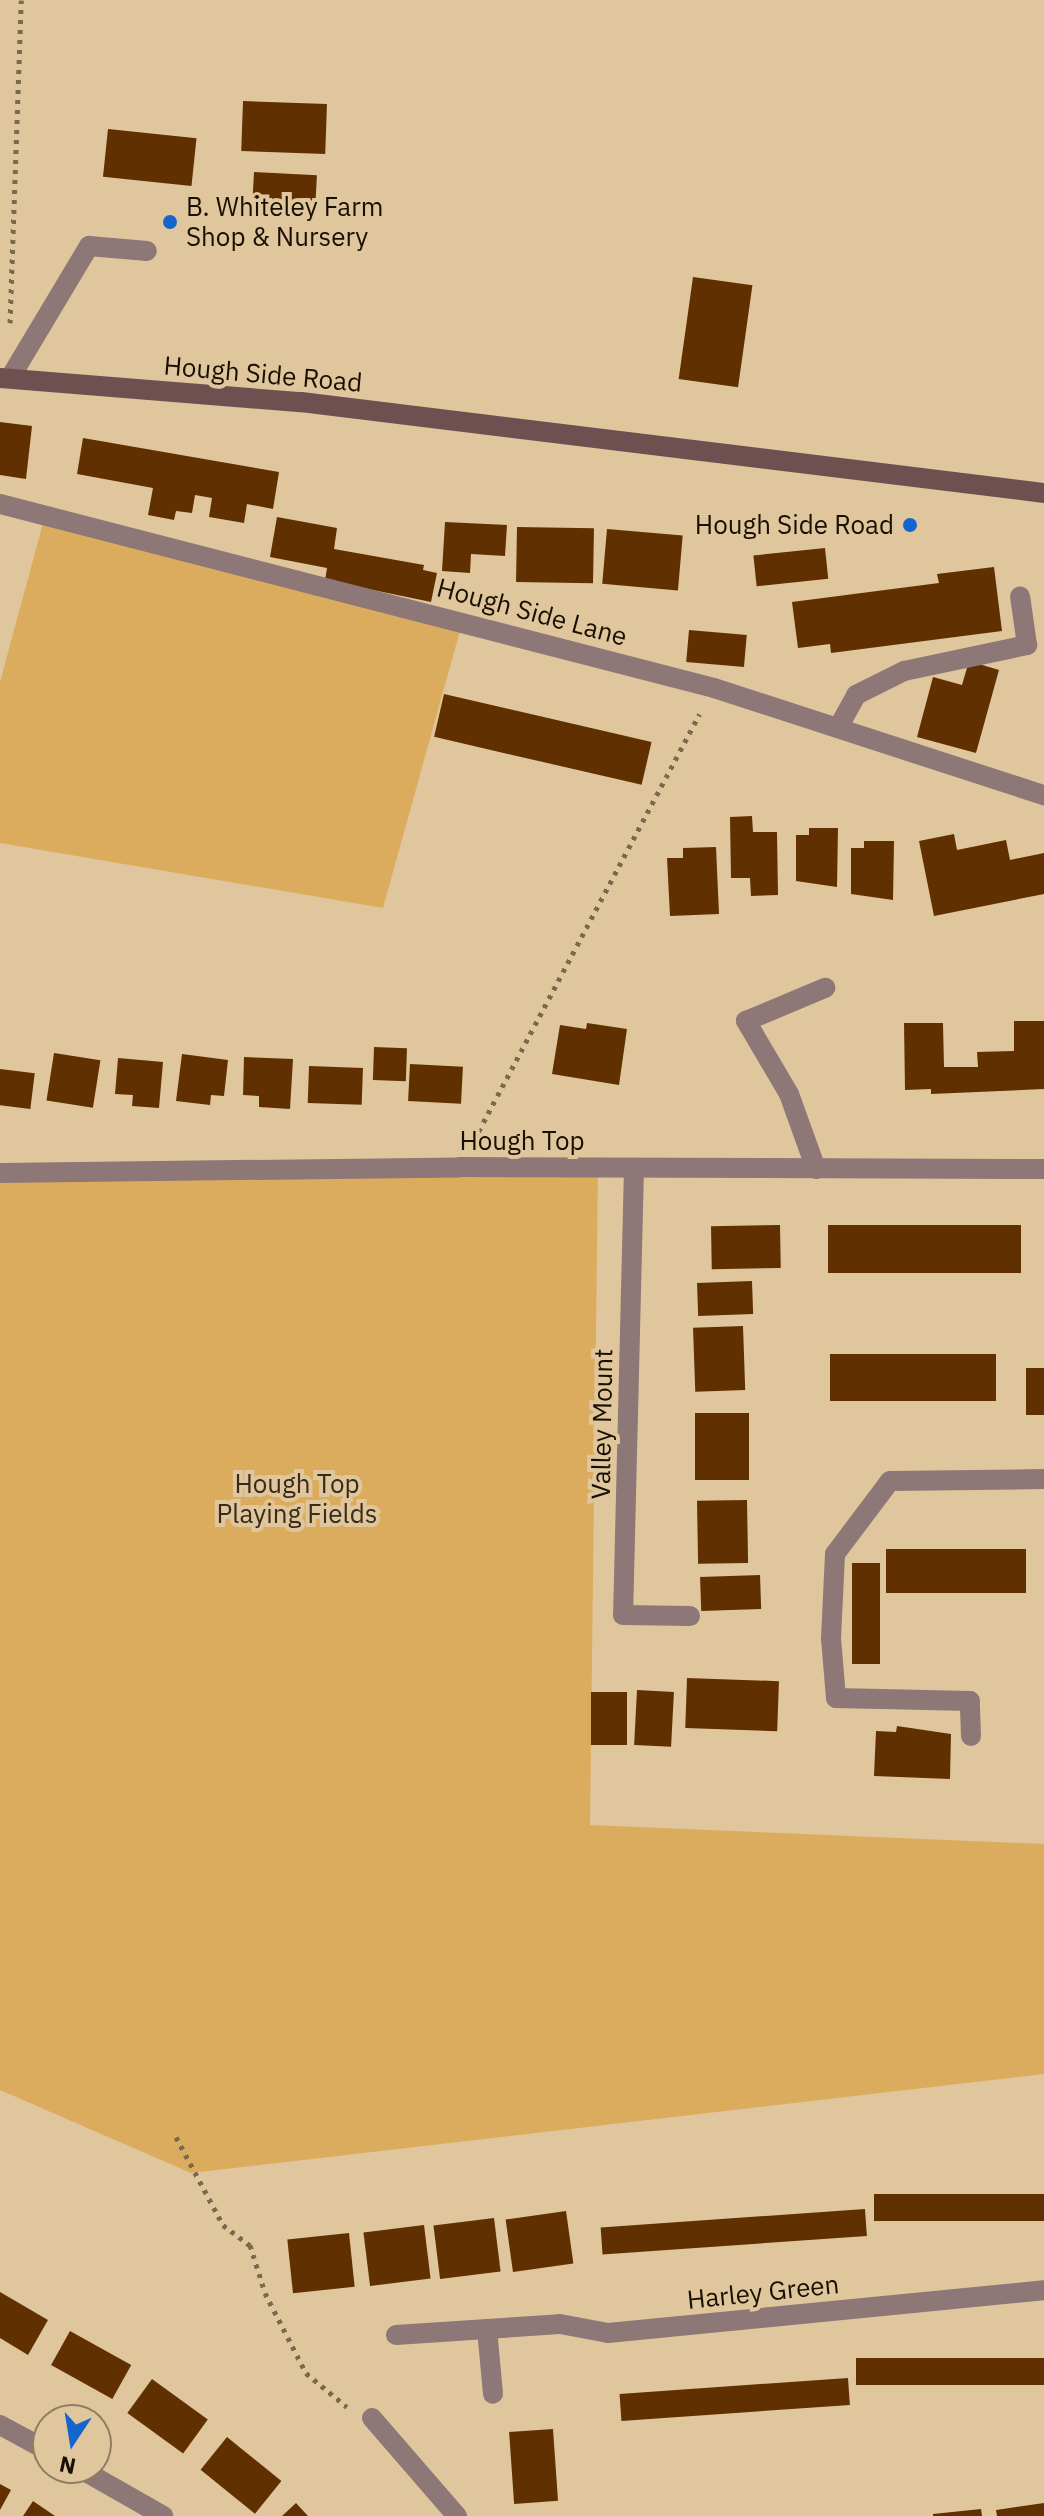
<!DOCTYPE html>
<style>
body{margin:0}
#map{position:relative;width:1044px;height:2516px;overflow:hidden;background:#e0c69d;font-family:"IBM Plex Sans",sans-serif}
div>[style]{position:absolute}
.green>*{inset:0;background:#dcac5e}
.building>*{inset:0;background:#603000;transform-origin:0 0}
.path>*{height:5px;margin-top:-2.5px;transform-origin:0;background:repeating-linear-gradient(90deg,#7a694e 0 4px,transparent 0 10px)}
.lane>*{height:20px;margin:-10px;padding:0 10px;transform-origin:10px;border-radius:10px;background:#8d7777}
.street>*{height:20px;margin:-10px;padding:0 10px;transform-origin:10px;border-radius:10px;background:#8d7777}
.secondary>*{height:20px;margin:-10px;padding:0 10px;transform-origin:10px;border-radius:10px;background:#6f5050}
.dots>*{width:22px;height:22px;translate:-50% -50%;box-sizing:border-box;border:4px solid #e0c69d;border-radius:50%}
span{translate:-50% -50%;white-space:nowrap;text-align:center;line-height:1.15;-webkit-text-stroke:8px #e0c69d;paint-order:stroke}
.poi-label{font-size:26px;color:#191003}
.left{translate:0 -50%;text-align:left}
.right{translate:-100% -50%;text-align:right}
.street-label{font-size:26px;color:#191003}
.park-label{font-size:26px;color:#382c19}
.north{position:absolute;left:32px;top:2404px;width:80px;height:80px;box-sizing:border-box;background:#e0c69d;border:2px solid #907d5f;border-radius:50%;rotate:192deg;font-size:22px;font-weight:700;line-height:32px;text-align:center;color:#191003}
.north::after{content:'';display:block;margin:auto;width:28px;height:36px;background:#1665cf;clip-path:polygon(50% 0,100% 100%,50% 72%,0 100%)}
</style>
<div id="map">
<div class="green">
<i style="clip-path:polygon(46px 512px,463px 620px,383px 908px,0 843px,0 682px)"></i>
<i style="clip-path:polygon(598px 1167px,590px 1825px,1044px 1844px,1044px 2074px,191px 2173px,0 2090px,0 1173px)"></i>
</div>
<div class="building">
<i style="left:243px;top:101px;width:84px;height:50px;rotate:2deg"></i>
<i style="left:108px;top:129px;width:89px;height:48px;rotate:6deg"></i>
<i style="left:254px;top:172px;width:63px;height:36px;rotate:3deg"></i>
<i style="left:693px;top:277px;width:60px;height:103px;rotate:8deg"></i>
<i style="clip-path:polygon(0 422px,32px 426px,26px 479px,0 475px)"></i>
<i style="clip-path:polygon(83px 438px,279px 472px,273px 509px,247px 504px,244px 523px,209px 517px,212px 498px,195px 495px,192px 513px,176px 511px,174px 520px,148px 515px,153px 488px,77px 474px)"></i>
<i style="clip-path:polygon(277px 517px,337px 528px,334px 549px,424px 565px,423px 570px,437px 573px,431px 602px,325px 580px,327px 568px,270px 557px)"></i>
<i style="clip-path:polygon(445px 522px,507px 525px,505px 556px,471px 554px,470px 573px,442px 571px)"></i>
<i style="left:517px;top:527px;width:77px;height:55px;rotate:1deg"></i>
<i style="left:607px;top:529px;width:76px;height:55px;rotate:5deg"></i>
<i style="left:825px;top:548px;width:31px;height:72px;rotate:84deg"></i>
<i style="clip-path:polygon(994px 567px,1002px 631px,831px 653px,830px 644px,798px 648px,792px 602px,939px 583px,937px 574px)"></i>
<i style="left:689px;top:630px;width:58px;height:32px;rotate:5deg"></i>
<i style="clip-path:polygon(969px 661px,999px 670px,976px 753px,917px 737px,933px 677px,962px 685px)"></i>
<i style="left:444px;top:694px;width:213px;height:44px;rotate:13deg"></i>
<i style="clip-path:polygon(752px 816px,753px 832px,777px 832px,778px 895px,751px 896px,750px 878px,731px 878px,730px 817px)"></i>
<i style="clip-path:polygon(809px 828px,838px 828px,837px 887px,796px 881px,796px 835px,809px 835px)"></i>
<i style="clip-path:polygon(954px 834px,957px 850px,1006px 840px,1010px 860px,1044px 853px,1044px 894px,934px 916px,919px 841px)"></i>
<i style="clip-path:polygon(864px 841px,894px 841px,893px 900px,851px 894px,851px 848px,864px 848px)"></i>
<i style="clip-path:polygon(716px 847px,719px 914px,670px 916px,667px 858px,683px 858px,683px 848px)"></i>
<i style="clip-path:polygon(1014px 1021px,1044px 1021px,1044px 1089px,931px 1094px,931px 1089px,905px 1090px,904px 1023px,943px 1023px,944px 1067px,978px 1067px,977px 1052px,1014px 1051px)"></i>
<i style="clip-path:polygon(587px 1023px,627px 1029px,619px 1085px,552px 1074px,560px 1025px,586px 1029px)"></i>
<i style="left:374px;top:1047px;width:33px;height:33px;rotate:2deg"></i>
<i style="left:54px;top:1053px;width:47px;height:48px;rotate:9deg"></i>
<i style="clip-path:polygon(182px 1054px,228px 1060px,224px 1096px,211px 1095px,210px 1105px,176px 1101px)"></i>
<i style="clip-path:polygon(244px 1057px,293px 1059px,290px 1109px,259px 1107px,259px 1096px,243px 1095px)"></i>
<i style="clip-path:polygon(118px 1058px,163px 1062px,159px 1108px,132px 1106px,133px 1095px,115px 1094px)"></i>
<i style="left:410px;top:1064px;width:53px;height:37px;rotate:3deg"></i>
<i style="left:309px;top:1066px;width:54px;height:37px;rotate:2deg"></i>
<i style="left:0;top:1069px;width:35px;height:36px;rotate:7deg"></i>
<i style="left:780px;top:1225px;width:43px;height:69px;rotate:89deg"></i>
<i style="left:828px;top:1225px;width:193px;height:48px"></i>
<i style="left:752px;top:1281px;width:33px;height:55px;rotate:88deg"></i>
<i style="left:743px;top:1326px;width:64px;height:50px;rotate:88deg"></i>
<i style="left:830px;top:1354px;width:166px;height:47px"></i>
<i style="left:1026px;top:1368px;width:18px;height:47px"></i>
<i style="left:695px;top:1413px;width:54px;height:67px"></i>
<i style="left:747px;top:1500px;width:63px;height:50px;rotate:89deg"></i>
<i style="left:886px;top:1549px;width:140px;height:44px"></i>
<i style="left:852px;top:1563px;width:28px;height:101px"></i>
<i style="left:760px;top:1575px;width:34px;height:60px;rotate:88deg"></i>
<i style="left:687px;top:1678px;width:92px;height:50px;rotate:2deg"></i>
<i style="left:637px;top:1690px;width:37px;height:55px;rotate:3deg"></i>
<i style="left:591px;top:1692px;width:36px;height:53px"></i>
<i style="clip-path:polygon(897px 1726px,951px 1734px,950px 1779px,874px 1776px,876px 1731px,896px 1732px)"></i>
<i style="left:1044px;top:2194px;width:27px;height:170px;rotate:90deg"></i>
<i style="left:865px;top:2209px;width:27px;height:265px;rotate:86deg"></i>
<i style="left:566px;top:2211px;width:53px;height:61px;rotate:82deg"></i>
<i style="left:494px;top:2218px;width:54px;height:61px;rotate:83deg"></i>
<i style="left:424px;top:2225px;width:54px;height:61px;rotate:83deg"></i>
<i style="left:349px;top:2233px;width:54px;height:62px;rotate:84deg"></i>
<i style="clip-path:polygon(0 2292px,48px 2320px,28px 2355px,0 2338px)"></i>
<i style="left:70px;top:2331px;width:70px;height:39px;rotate:29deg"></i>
<i style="left:1044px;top:2358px;width:27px;height:188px;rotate:90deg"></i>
<i style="left:848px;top:2378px;width:27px;height:229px;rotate:86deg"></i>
<i style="left:152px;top:2379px;width:69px;height:42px;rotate:36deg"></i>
<i style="left:553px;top:2429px;width:72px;height:44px;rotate:86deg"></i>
<i style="left:227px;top:2437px;width:70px;height:42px;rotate:39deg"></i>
<i style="clip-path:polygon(0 2484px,11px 2490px,0 2510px)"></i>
<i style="clip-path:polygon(33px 2501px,55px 2516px,23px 2516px)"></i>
<i style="clip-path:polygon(296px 2503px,308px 2516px,282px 2516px)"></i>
<i style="clip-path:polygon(1044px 2503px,1044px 2516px,997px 2516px,996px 2510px)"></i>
<i style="clip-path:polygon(981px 2509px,982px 2516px,933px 2516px,933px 2514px)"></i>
</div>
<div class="path">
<i style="left:10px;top:323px;width:323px;rotate:-88deg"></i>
<i style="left:474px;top:1140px;width:482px;rotate:-62.1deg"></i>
<i style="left:176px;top:2137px;width:100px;rotate:61.9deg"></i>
<i style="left:223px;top:2225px;width:34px;rotate:37deg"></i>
<i style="left:250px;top:2245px;width:50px;rotate:72.6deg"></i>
<i style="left:265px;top:2293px;width:90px;rotate:62.9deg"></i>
<i style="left:306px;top:2373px;width:53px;rotate:39.7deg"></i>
</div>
<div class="lane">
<i style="left:10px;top:378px;width:154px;rotate:-59.1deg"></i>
<i style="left:89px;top:246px;width:58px;rotate:4.9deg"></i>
<i style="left:838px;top:728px;width:38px;rotate:-61deg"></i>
<i style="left:856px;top:695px;width:54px;rotate:-26.6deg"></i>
<i style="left:904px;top:671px;width:126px;rotate:-11.9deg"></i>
<i style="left:1027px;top:645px;width:49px;rotate:-98.1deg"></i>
<i style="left:816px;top:1169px;width:80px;rotate:-109.8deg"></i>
<i style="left:789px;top:1094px;width:85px;rotate:-120.5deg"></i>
<i style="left:746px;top:1021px;width:86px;rotate:-22.7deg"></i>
<i style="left:372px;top:2418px;width:130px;rotate:49.1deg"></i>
</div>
<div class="street">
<i style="left:0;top:504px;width:737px;rotate:14.45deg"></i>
<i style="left:714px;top:688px;width:347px;rotate:18deg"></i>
<i style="left:634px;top:1168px;width:447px;rotate:91.4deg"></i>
<i style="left:623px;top:1615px;width:67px;rotate:0.9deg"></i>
<i style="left:0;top:1173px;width:460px;rotate:-0.7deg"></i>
<i style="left:460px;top:1167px;width:584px;rotate:0.2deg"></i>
<i style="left:971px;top:1736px;width:35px;rotate:-92deg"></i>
<i style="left:970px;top:1701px;width:134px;rotate:-178.7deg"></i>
<i style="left:836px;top:1698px;width:59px;rotate:-94.8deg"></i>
<i style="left:831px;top:1639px;width:85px;rotate:-87.3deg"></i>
<i style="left:835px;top:1554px;width:91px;rotate:-53deg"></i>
<i style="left:890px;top:1481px;width:154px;rotate:-0.7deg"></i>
<i style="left:487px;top:2329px;width:65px;rotate:84.7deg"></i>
<i style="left:396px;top:2335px;width:164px;rotate:-3.8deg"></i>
<i style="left:560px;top:2324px;width:49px;rotate:10.6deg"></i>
<i style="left:608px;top:2333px;width:438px;rotate:-5.6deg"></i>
<i style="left:0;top:2425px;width:55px;rotate:28.4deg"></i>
<i style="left:79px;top:2468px;width:97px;rotate:29.7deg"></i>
</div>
<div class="secondary">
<i style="left:0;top:378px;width:302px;rotate:4.6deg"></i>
<i style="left:301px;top:402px;width:749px;rotate:6.98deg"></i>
</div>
<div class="dots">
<i style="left:170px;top:222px;background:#1665cf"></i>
<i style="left:910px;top:525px;background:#1665cf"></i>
</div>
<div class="poi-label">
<span class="left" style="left:186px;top:222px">B. Whiteley Farm<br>Shop &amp; Nursery</span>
<span class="right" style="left:894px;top:525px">Hough Side Road</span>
</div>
<div class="street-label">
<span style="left:263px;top:374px;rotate:5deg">Hough Side Road</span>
<span style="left:532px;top:612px;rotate:15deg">Hough Side Lane</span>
<span style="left:522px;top:1141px">Hough Top</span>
<span style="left:602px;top:1424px;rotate:-89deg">Valley Mount</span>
<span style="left:763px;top:2292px;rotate:-6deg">Harley Green</span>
</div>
<div class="park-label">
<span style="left:297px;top:1499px">Hough Top<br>Playing Fields</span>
</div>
<div class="north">N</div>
</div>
